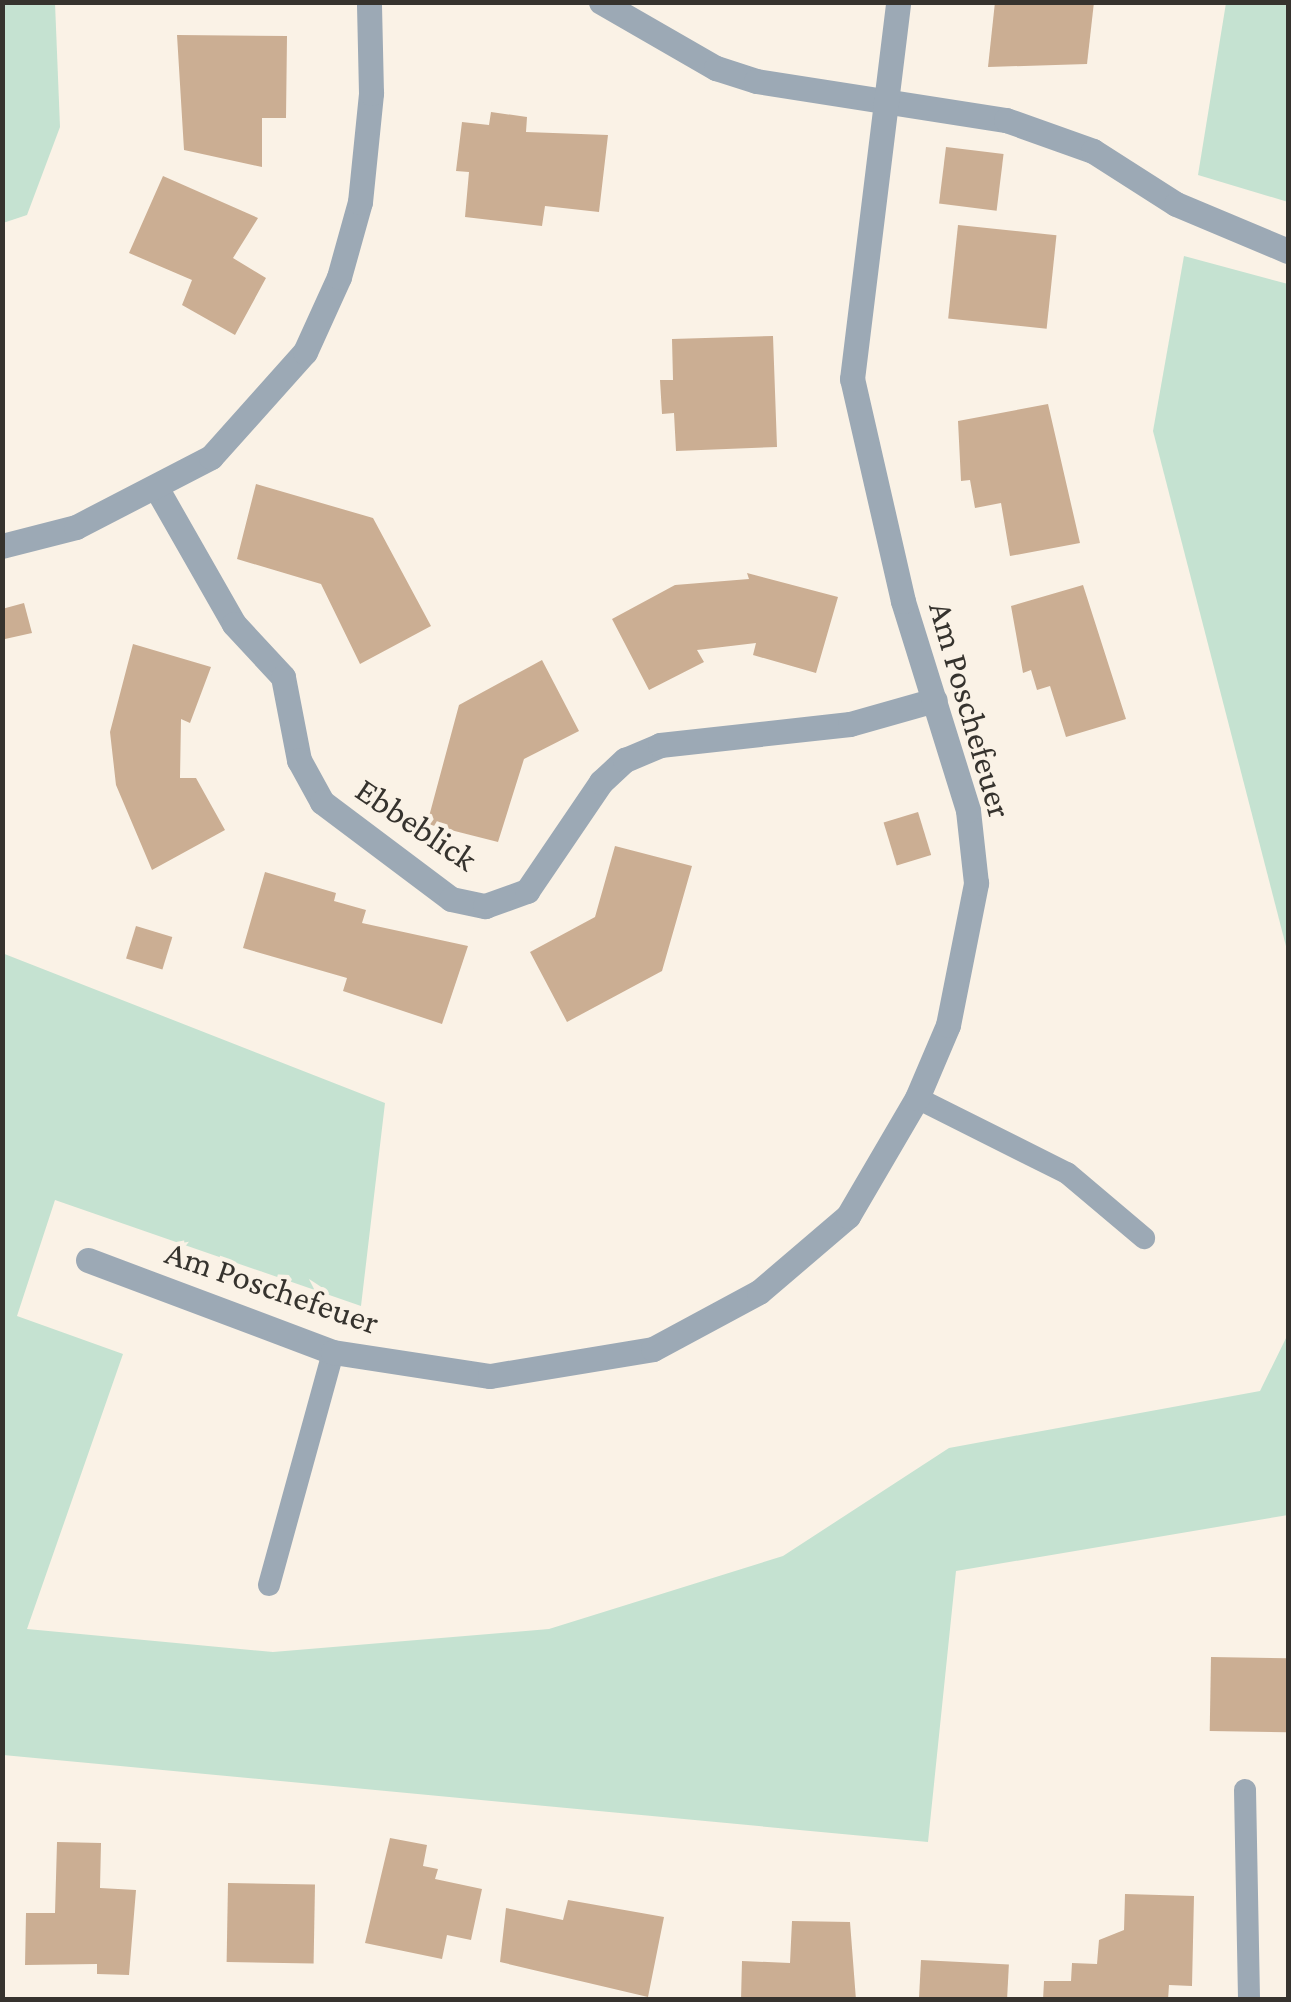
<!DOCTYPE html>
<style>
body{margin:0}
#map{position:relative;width:1291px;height:2002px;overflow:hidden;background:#faf2e6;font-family:"Crimson Pro",serif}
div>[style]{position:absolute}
.green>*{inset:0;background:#c5e2d1}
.building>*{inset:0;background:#cbae93;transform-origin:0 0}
.service>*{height:22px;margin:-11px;padding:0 11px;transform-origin:11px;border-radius:11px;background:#9ca9b5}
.minor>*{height:25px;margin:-12.5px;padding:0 12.5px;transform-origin:12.5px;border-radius:12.5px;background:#9ca9b5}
span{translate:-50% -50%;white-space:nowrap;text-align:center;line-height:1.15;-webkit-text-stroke:9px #faf2e6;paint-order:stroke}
.street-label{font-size:35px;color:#36332e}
.frame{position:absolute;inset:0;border:5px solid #36332e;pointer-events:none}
</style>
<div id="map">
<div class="green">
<i style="clip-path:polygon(2px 3px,55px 3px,60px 127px,27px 215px,3px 223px)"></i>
<i style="clip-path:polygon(1226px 3px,1288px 3px,1288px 202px,1198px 175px)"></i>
<i style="clip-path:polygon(1184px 256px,1288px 284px,1288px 954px,1153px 431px)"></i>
<i style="clip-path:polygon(2px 953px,385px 1103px,361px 1306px,55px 1200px,17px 1316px,123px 1354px,27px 1629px,273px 1652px,549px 1629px,783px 1556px,949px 1448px,1260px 1391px,1288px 1334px,1288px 1515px,956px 1571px,928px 1842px,3px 1755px)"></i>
</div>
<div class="building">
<i style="clip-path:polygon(995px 2px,1094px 2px,1087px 64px,988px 67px)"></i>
<i style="clip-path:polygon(177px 35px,287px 36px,286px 118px,262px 118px,262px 167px,184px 150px)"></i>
<i style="clip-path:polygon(491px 112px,527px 117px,526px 132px,608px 135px,599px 212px,545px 206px,542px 226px,465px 217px,469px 172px,456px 171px,462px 122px,489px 125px)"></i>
<i style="left:946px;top:147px;width:58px;height:57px;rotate:7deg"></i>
<i style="clip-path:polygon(163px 176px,258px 218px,233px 258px,266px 278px,235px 335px,182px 305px,192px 280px,129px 253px)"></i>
<i style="left:958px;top:225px;width:99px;height:94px;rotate:6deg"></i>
<i style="clip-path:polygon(773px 336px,777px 447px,676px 451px,674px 413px,662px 414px,660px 380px,673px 380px,672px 339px)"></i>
<i style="clip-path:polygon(1048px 404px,1080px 543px,1010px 556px,1001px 503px,975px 508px,970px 480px,961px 481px,958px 421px)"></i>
<i style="clip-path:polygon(256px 484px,373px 518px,431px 626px,360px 664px,321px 584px,237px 559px)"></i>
<i style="clip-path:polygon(747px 573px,838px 597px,816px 673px,753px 655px,756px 643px,697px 650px,704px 662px,649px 690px,612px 619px,675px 585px,749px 579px)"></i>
<i style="clip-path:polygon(1083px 585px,1126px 719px,1066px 737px,1050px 686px,1037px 690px,1031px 670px,1023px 673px,1011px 606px)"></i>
<i style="clip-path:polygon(24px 603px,32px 633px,5px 639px,2px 609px)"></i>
<i style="clip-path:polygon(133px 644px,211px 667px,190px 723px,181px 719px,180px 778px,196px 778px,225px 830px,152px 870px,116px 785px,110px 732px)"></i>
<i style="clip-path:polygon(542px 660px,579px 731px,524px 759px,498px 842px,427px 824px,459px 705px)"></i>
<i style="left:918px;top:812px;width:45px;height:36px;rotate:73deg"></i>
<i style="clip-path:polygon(615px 846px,692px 866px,662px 971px,567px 1022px,530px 952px,595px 917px)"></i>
<i style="clip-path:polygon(265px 872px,336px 893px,334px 901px,366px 910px,362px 923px,468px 946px,442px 1024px,343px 991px,347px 978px,243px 948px)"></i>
<i style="left:136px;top:926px;width:38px;height:34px;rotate:17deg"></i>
<i style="left:1211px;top:1657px;width:77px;height:74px;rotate:1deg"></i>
<i style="clip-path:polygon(390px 1838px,427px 1845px,423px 1866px,438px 1869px,435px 1879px,482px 1889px,471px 1940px,447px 1935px,442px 1959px,365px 1943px)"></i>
<i style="clip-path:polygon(57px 1842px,101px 1843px,100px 1888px,136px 1890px,129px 1975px,97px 1974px,97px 1964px,25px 1965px,26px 1913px,55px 1913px)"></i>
<i style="left:228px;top:1883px;width:87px;height:79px;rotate:1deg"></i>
<i style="clip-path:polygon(1125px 1894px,1194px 1896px,1192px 1986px,1169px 1985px,1168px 2000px,1043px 2000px,1044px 1981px,1071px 1981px,1072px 1963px,1097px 1964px,1099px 1940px,1124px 1930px)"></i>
<i style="clip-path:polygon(568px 1900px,664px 1917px,648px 1997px,500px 1962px,506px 1908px,563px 1920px)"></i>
<i style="clip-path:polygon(792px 1921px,850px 1922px,856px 2000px,741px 2000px,742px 1961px,790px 1963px)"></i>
<i style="left:921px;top:1960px;width:88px;height:40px;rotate:3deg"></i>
</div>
<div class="service">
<i style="left:917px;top:1098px;width:168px;rotate:26.6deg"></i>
<i style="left:1067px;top:1173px;width:101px;rotate:40.2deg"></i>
<i style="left:269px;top:1585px;width:242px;rotate:-74.6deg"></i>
<i style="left:1245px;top:1790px;width:210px;rotate:88.9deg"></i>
</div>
<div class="minor">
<i style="left:601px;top:2px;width:133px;rotate:29.9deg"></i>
<i style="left:716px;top:68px;width:42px;rotate:18deg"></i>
<i style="left:756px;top:81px;width:253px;rotate:8.9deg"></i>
<i style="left:1006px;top:120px;width:92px;rotate:19.6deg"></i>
<i style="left:1093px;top:151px;width:98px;rotate:32.6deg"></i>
<i style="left:1176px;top:204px;width:121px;rotate:22.8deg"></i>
<i style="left:157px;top:489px;width:155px;rotate:60.3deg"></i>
<i style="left:234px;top:624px;width:72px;rotate:47.2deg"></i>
<i style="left:283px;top:677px;width:85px;rotate:79.1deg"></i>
<i style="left:299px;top:760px;width:48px;rotate:61.3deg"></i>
<i style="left:322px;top:802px;width:161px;rotate:36.9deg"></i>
<i style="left:451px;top:899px;width:35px;rotate:12deg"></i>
<i style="left:485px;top:906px;width:45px;rotate:-19.7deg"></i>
<i style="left:527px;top:891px;width:132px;rotate:-55.8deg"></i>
<i style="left:601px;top:782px;width:33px;rotate:-43deg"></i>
<i style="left:625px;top:760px;width:38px;rotate:-23deg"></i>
<i style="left:660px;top:745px;width:191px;rotate:-6.3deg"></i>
<i style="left:850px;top:724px;width:88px;rotate:-15.8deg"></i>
<i style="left:2px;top:546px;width:76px;rotate:-14.4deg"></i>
<i style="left:76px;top:527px;width:152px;rotate:-27.4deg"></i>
<i style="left:211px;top:457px;width:141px;rotate:-48.2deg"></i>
<i style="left:305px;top:352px;width:82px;rotate:-65.6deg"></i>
<i style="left:339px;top:277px;width:78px;rotate:-74.4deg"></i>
<i style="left:360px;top:202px;width:110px;rotate:-84.2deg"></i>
<i style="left:371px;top:93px;width:91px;rotate:-91.3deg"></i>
<i style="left:88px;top:1260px;width:262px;rotate:20.6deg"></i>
<i style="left:333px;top:1352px;width:159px;rotate:8.7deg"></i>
<i style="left:490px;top:1376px;width:165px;rotate:-9.4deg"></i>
<i style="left:653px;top:1349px;width:120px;rotate:-28.3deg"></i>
<i style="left:759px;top:1292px;width:117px;rotate:-40.5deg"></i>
<i style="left:848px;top:1216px;width:137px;rotate:-59.7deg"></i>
<i style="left:917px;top:1098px;width:79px;rotate:-67deg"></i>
<i style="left:948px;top:1025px;width:145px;rotate:-78.8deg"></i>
<i style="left:976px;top:883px;width:73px;rotate:-96.3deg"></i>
<i style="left:968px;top:810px;width:219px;rotate:-107.3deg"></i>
<i style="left:903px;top:601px;width:228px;rotate:-102.9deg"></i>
<i style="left:852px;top:379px;width:380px;rotate:-83deg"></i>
</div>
<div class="street-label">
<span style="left:970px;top:710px;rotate:74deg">Am Poschefeuer</span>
<span style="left:416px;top:825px;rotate:34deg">Ebbeblick</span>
<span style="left:272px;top:1288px;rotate:19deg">Am Poschefeuer</span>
</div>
<div class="frame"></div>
</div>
